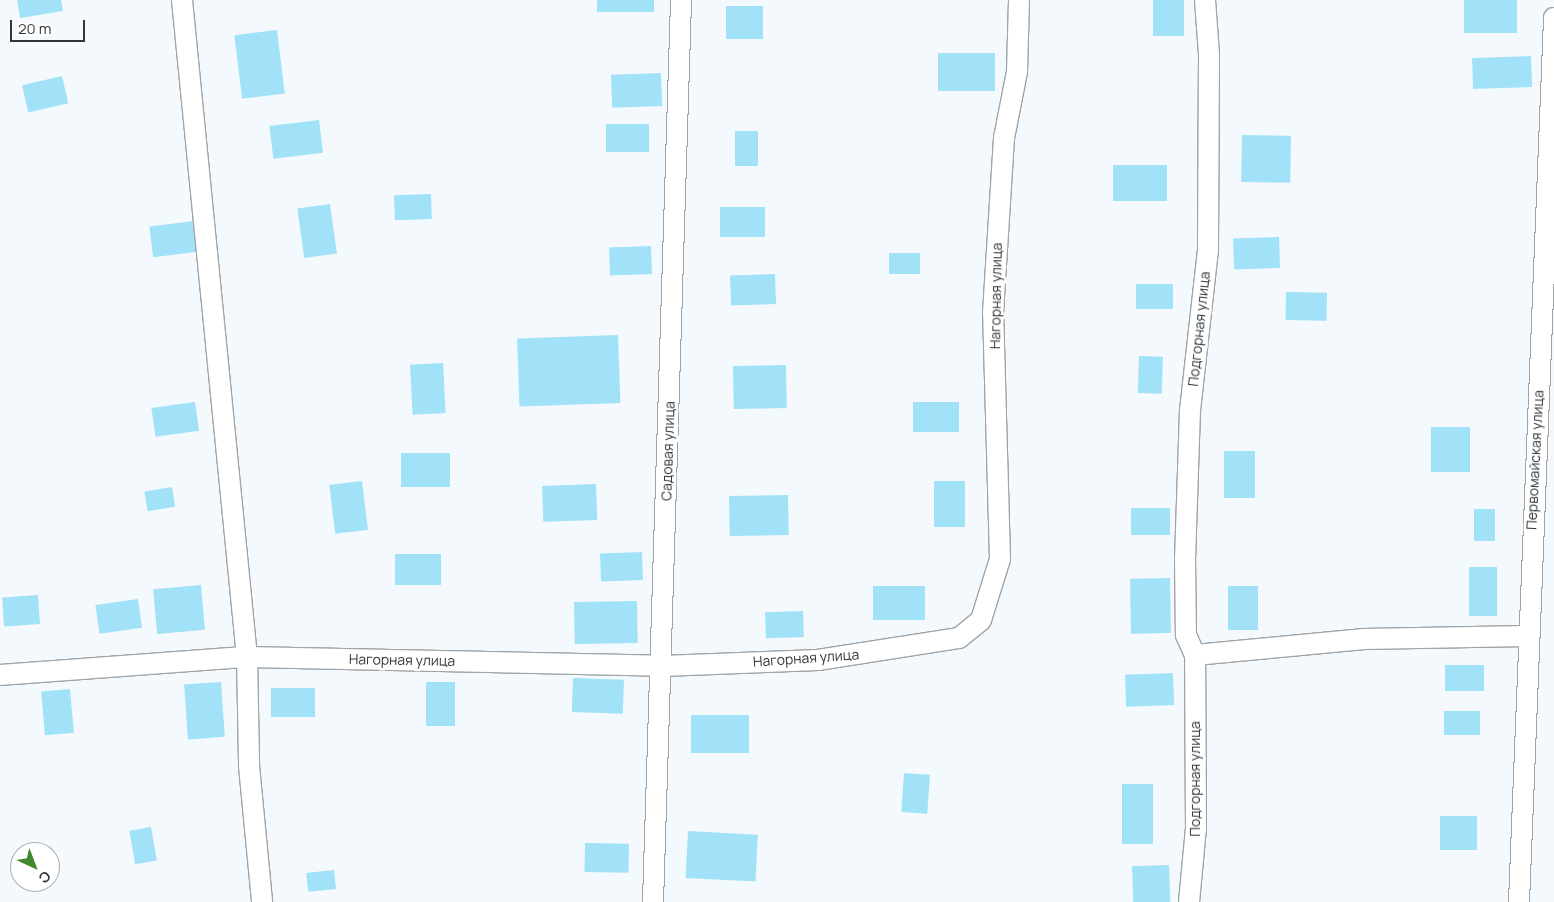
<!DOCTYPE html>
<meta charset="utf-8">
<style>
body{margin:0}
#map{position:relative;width:1554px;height:902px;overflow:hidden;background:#f4f9fd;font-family:Manrope,sans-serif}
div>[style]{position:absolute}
.building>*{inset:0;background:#a1e2f8;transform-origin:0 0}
.roads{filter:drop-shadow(1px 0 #9fa4a8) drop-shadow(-1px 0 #9fa4a8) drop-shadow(0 1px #9fa4a8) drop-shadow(0 -1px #9fa4a8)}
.street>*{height:20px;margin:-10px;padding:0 10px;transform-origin:10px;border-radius:10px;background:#fff}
span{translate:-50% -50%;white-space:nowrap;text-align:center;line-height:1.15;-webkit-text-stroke:5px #fff;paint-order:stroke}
.street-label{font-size:14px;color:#333537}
.north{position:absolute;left:10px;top:842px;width:50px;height:50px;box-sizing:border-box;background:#fff;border:1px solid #adaeaf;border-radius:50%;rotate:137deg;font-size:14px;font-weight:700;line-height:20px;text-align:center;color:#333537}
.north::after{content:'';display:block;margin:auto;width:18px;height:22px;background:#41872c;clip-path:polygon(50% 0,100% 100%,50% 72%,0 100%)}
.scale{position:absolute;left:10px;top:20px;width:75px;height:22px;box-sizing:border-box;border:2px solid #333537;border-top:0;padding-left:6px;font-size:15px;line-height:18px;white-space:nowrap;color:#333537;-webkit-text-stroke:4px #fff;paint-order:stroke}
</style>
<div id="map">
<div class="building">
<i style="clip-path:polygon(17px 0,61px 0,63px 11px,20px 18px)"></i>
<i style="left:597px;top:0;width:57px;height:12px"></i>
<i style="left:1153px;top:0;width:31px;height:36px"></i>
<i style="left:1464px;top:0;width:53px;height:33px"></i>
<i style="left:726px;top:6px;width:37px;height:33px"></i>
<i style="left:277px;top:30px;width:64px;height:43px;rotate:83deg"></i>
<i style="left:938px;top:53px;width:57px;height:38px"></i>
<i style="left:1531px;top:56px;width:31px;height:59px;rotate:88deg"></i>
<i style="left:661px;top:73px;width:33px;height:50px;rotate:88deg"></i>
<i style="left:62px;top:76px;width:28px;height:41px;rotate:77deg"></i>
<i style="left:319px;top:120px;width:33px;height:50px;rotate:83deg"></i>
<i style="left:649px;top:124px;width:28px;height:43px;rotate:90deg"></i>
<i style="left:735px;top:131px;width:23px;height:35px"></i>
<i style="left:1242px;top:135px;width:49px;height:47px;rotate:1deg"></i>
<i style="left:1167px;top:165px;width:36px;height:54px;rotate:90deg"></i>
<i style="left:431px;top:194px;width:25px;height:37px;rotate:88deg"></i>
<i style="left:330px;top:204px;width:50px;height:33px;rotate:82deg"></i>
<i style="left:765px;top:207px;width:30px;height:45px;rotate:90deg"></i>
<i style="left:194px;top:221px;width:31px;height:45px;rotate:83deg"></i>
<i style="left:1279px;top:237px;width:31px;height:46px;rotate:88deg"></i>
<i style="left:651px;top:246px;width:28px;height:42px;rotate:88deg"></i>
<i style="left:889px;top:253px;width:31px;height:21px"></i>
<i style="left:775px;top:274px;width:30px;height:45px;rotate:88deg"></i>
<i style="left:1173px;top:284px;width:25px;height:37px;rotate:90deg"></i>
<i style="left:1286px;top:292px;width:41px;height:28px;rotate:1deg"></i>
<i style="left:618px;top:335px;width:68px;height:101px;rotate:88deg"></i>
<i style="left:1139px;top:356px;width:24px;height:37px;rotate:2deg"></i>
<i style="left:443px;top:363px;width:50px;height:33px;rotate:87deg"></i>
<i style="left:786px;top:365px;width:43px;height:53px;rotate:89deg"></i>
<i style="left:195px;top:402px;width:29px;height:44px;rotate:82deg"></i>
<i style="left:959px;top:402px;width:30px;height:46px;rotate:90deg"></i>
<i style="left:1431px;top:427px;width:39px;height:45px"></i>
<i style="left:1255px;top:451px;width:47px;height:31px;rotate:90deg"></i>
<i style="left:401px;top:453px;width:49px;height:34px"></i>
<i style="left:362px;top:481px;width:49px;height:33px;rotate:83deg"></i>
<i style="left:965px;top:481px;width:46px;height:31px;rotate:90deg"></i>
<i style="left:596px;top:484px;width:36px;height:54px;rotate:88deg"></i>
<i style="left:172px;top:487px;width:20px;height:28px;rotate:81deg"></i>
<i style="left:788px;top:495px;width:40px;height:59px;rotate:89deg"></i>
<i style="left:1170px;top:508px;width:27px;height:39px;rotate:90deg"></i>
<i style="left:1474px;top:509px;width:21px;height:32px"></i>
<i style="left:642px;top:552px;width:28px;height:42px;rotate:88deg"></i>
<i style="left:395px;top:554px;width:46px;height:31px"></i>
<i style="left:1469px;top:567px;width:28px;height:49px"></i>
<i style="left:1170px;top:578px;width:55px;height:40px;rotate:89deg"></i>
<i style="left:201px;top:585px;width:45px;height:48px;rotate:85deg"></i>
<i style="left:925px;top:586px;width:34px;height:52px;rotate:90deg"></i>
<i style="left:1228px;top:586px;width:30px;height:44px"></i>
<i style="left:38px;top:595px;width:29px;height:36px;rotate:86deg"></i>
<i style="left:138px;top:599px;width:29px;height:43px;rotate:82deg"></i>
<i style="left:637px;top:601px;width:42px;height:63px;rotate:89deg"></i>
<i style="left:803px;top:611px;width:26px;height:38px;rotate:88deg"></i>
<i style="left:1445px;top:665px;width:39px;height:26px"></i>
<i style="left:1173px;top:673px;width:32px;height:48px;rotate:88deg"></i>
<i style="left:573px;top:678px;width:51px;height:34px;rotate:2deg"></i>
<i style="left:221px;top:682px;width:55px;height:37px;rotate:86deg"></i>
<i style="left:426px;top:682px;width:29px;height:44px"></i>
<i style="left:315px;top:688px;width:29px;height:44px;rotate:90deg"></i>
<i style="left:70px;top:689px;width:44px;height:29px;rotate:85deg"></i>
<i style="left:1444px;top:711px;width:36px;height:24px"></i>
<i style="left:749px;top:715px;width:38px;height:58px;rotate:90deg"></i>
<i style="left:904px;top:773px;width:26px;height:39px;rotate:4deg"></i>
<i style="left:1122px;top:784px;width:31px;height:60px"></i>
<i style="left:1440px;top:816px;width:37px;height:34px"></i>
<i style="left:151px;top:827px;width:34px;height:22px;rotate:80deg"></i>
<i style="left:688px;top:831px;width:70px;height:47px;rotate:3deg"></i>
<i style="left:585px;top:843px;width:44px;height:29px;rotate:1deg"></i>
<i style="left:1169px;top:865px;width:37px;height:37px;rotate:88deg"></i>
<i style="left:334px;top:870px;width:19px;height:28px;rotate:84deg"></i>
</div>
<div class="roads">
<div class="street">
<i style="left:182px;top:0;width:660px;rotate:84.35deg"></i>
<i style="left:247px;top:657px;width:109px;rotate:88.9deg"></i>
<i style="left:249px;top:766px;width:137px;rotate:84.5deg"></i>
<i style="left:1205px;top:0;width:55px;rotate:85.8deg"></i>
<i style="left:1209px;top:55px;width:195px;rotate:90.3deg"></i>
<i style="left:1208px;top:250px;width:161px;rotate:96.4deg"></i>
<i style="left:1190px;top:410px;width:148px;rotate:91.9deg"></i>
<i style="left:1185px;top:558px;width:77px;rotate:89.3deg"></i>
<i style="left:1186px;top:635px;width:22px;rotate:66deg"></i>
<i style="left:1195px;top:655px;width:170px;rotate:-5.4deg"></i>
<i style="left:1364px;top:639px;width:162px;rotate:-1.1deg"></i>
<i style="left:0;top:675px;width:248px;rotate:-4.2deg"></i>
<i style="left:247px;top:657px;width:415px;rotate:1.2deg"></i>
<i style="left:662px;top:666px;width:156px;rotate:-2.2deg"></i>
<i style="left:818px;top:660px;width:143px;rotate:-8.9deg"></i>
<i style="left:959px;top:638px;width:28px;rotate:-39deg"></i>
<i style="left:981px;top:620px;width:64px;rotate:-72.7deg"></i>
<i style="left:1000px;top:559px;width:246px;rotate:-91.6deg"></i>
<i style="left:993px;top:313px;width:175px;rotate:-86.4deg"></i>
<i style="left:1004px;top:138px;width:67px;rotate:-78.9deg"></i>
<i style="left:1017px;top:72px;width:72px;rotate:-88.4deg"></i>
<i style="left:653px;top:902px;width:902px;rotate:-88.22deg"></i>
<i style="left:1189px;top:902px;width:74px;rotate:-84.6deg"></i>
<i style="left:1196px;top:828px;width:173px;rotate:-90.3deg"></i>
<i style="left:1519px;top:902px;width:885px;rotate:-87.73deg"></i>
</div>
</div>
<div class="street-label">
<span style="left:996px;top:296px;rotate:-89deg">Нагорная улица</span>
<span style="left:1199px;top:329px;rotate:-84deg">Подгорная улица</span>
<span style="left:668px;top:451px;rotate:-88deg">Садовая улица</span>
<span style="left:1535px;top:460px;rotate:-87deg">Первомайская улица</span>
<span style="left:806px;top:658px;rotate:-4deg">Нагорная улица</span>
<span style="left:402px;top:660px;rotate:1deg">Нагорная улица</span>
<span style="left:1195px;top:779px;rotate:-90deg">Подгорная улица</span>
</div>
<div class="north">С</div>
<div class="scale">20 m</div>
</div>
